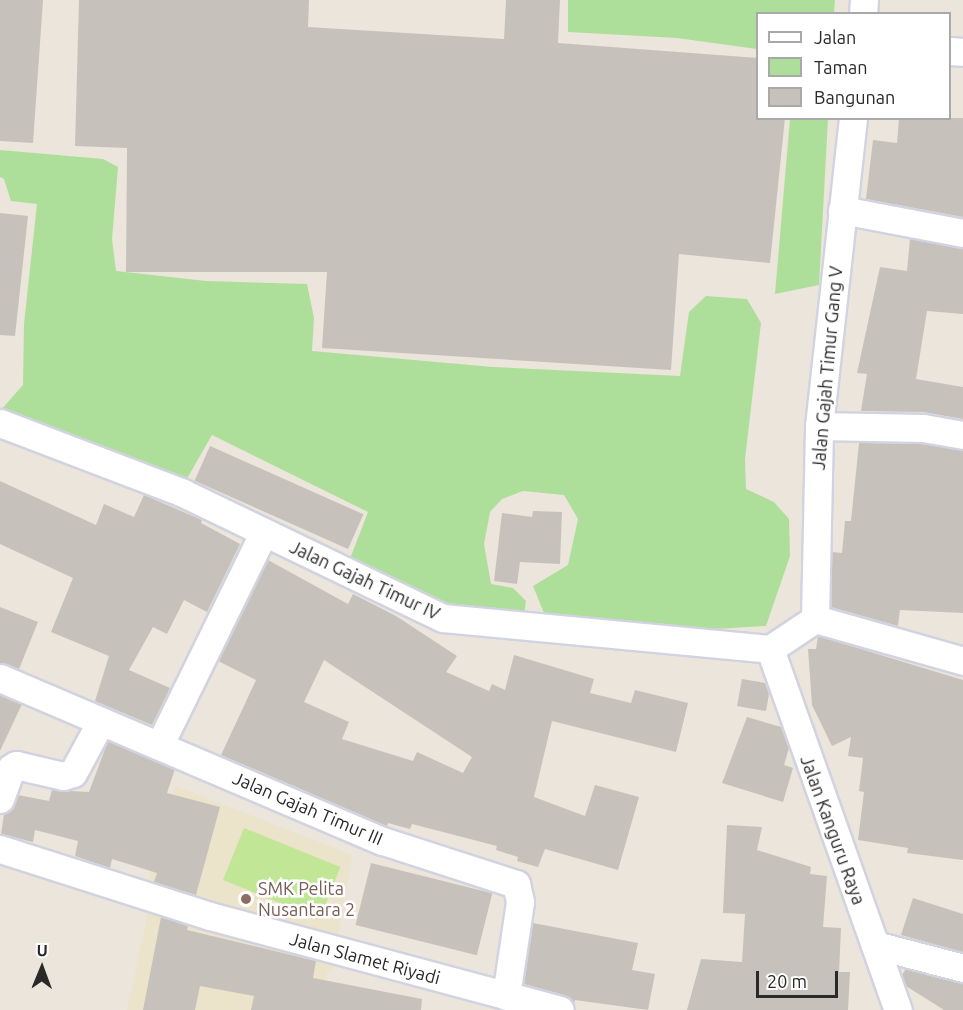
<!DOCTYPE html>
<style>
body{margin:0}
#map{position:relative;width:963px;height:1010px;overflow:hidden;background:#ebe5db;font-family:Ubuntu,sans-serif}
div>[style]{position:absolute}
.education>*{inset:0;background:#ece3cb}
.green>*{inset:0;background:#aedf9a}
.pitch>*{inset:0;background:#c0e696;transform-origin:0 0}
.building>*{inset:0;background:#c6c2bb;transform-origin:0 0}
.roads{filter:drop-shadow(2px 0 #d1d3e1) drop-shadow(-2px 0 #d1d3e1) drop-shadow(0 2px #d1d3e1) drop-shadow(0 -2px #d1d3e1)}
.minor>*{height:27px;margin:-13.5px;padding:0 13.5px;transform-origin:13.5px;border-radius:13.5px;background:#fff}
.dots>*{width:16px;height:16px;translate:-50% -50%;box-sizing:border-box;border:3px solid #fff;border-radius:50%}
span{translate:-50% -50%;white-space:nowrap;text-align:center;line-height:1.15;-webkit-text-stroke:5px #fff;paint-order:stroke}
.street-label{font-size:18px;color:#292929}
.education-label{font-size:18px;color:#785e54}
.left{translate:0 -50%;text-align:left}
.legend{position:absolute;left:756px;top:12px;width:195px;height:108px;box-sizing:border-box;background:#fff;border:2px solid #a9a9a9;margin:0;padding:8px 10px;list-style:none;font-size:18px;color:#292929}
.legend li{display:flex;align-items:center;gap:12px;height:30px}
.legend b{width:30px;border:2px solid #a9a9a9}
.north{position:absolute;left:12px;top:938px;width:60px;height:60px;-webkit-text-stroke:4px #fff;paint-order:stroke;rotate:1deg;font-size:16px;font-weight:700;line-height:24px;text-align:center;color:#292929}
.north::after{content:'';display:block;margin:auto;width:21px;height:27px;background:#292929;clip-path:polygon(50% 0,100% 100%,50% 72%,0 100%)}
.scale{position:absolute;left:756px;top:971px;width:82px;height:27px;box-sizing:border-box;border:3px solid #292929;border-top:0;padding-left:8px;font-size:18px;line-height:21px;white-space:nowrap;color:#292929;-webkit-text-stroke:4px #fff;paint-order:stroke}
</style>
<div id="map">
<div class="education">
<i style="clip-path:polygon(176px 786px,352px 855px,332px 972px,327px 972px,320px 1010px,127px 1010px,146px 923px,149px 876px)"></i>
</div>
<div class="green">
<i style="clip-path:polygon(568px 0,835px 0,834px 13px,758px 14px,757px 49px,677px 38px,568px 32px)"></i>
<i style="clip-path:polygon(790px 119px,828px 119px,819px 285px,775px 294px)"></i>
<i style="clip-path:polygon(0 150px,103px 159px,118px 167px,112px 239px,116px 271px,206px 281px,307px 284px,314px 318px,312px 351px,493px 367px,680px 376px,689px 312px,706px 296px,747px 299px,761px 323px,745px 459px,746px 489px,774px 502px,789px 519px,790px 556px,766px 626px,699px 630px,546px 618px,533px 586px,568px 565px,578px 519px,564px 495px,523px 491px,502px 499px,490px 512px,484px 544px,491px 584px,513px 588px,526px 601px,524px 615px,433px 605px,348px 564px,368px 512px,212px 435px,185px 482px,0 411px,23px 385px,24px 324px,37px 204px,11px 201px,4px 179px,0 177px)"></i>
</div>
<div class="pitch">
<i style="left:244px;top:828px;width:104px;height:56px;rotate:22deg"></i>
</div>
<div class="building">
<i style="clip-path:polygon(0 0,43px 0,33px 143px,0 141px)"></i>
<i style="clip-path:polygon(79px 0,309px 0,308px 27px,504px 39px,506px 0,560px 0,558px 43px,758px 58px,758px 118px,785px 118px,770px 263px,679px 254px,671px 370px,322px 348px,327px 272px,126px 272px,127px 148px,75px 146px)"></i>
<i style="clip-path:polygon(899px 118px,963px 118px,963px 217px,866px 199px,873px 140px,897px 143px)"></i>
<i style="clip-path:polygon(0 213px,28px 216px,15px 336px,0 335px)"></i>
<i style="clip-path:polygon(910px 239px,963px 248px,963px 314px,927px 311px,916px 379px,963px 387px,963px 419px,923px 412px,861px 411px,867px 374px,857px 373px,880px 267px,907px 271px)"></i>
<i style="clip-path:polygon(859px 443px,921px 444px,963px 450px,963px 613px,900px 610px,898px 626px,831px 607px,832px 552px,842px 553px,845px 521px,851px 521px)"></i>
<i style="left:210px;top:446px;width:168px;height:38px;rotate:24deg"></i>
<i style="clip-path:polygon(0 481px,96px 525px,104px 504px,134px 517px,144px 495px,202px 520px,201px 523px,240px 544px,207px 612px,184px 600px,167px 634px,153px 627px,129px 670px,170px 688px,152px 725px,95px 701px,109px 656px,51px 632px,73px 578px,0 544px)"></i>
<i style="clip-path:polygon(533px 511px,562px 512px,560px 564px,520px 562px,517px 584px,494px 581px,502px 513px,532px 517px)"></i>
<i style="clip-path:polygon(evenodd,268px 560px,348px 604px,353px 594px,396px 616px,457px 656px,446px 672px,489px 691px,492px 684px,505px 690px,514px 655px,594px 679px,590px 693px,631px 703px,635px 690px,688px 703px,676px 752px,552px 721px,534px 797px,585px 816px,595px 785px,639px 797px,618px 870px,545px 849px,538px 867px,517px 861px,518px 857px,496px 850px,497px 846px,412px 824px,410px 829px,388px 823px,387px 826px,221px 755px,256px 680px,218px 661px,268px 560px,324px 660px,472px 757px,463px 773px,417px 752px,413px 761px,342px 739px,349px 722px,304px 702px,324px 660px)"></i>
<i style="clip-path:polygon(0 607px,38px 622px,19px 669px,0 663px)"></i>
<i style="clip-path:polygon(818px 636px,963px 680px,963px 860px,907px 853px,908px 848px,858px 840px,864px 792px,859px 791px,863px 758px,848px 756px,851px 737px,832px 746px,812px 705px,808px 649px,816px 649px)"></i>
<i style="clip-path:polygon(742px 679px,765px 683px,769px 694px,766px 711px,737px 706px)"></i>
<i style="clip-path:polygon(0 695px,22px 704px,0 751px)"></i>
<i style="clip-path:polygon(747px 717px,781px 727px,789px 748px,784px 765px,793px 768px,783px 802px,722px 783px)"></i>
<i style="clip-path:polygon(108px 741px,175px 769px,167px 793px,220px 807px,196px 895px,154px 882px,157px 873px,112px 859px,110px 868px,75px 856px,78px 841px,35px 830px,33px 842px,1px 834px,4px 814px,11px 811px,18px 795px,49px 801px,52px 790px,89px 792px)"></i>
<i style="clip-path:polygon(727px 825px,762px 827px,757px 850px,811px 867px,810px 874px,827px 876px,823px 927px,841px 928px,839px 972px,850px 972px,848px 1010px,687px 1010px,701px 959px,742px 962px,745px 914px,723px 913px)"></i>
<i style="left:371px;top:863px;width:125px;height:64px;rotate:14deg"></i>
<i style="clip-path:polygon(913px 898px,963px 914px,963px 952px,901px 935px)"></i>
<i style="clip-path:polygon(161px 917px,188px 926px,187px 930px,316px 961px,313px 978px,422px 999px,421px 1010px,251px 1010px,254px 996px,200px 986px,195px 1010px,143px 1010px)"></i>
<i style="clip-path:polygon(533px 923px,638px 943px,632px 970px,655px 974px,648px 1010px,575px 1000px,574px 1004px,564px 995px,524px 984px)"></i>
<i style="clip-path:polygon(906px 969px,963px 983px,963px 1010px,944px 1010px,906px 986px,902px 975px)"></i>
</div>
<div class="roads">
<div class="minor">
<i style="left:863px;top:14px;width:14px;rotate:-86deg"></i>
<i style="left:950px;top:51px;width:13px;rotate:4deg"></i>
<i style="left:842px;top:210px;width:123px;rotate:10.8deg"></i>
<i style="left:0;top:423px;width:196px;rotate:20.9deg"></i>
<i style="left:183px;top:493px;width:288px;rotate:25.7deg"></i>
<i style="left:443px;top:618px;width:328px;rotate:5.4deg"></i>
<i style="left:770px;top:649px;width:54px;rotate:-33.7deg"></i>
<i style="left:819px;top:426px;width:104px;rotate:1.1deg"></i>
<i style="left:923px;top:428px;width:41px;rotate:9.9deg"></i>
<i style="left:815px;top:619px;width:193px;rotate:-88.8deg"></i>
<i style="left:819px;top:426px;width:310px;rotate:-83.7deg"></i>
<i style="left:815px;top:619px;width:154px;rotate:15.8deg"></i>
<i style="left:770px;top:649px;width:383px;rotate:70.5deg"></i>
<i style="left:0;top:678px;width:416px;rotate:23.1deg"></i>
<i style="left:383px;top:841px;width:140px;rotate:17.9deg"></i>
<i style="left:516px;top:884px;width:18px;rotate:77deg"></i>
<i style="left:520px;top:902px;width:95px;rotate:98.5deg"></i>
<i style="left:160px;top:744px;width:236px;rotate:-63.9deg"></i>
<i style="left:0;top:799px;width:33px;rotate:-70deg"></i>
<i style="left:11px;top:768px;width:6px;rotate:-31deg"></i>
<i style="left:16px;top:765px;width:48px;rotate:13.2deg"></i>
<i style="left:63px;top:776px;width:10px;rotate:-17deg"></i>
<i style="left:73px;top:773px;width:59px;rotate:-61.7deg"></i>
<i style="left:0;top:849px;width:220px;rotate:17.7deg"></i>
<i style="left:210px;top:916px;width:362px;rotate:15deg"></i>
<i style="left:875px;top:945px;width:91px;rotate:14.6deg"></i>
</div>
</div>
<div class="dots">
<i style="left:246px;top:899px;background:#8d6e63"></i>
</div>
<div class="street-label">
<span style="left:827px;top:368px;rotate:-85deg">Jalan Gajah Timur Gang V</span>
<span style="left:365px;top:580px;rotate:25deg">Jalan Gajah Timur IV</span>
<span style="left:308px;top:808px;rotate:23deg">Jalan Gajah Timur III</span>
<span style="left:833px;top:830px;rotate:70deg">Jalan Kanguru Raya</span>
<span style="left:365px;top:958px;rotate:15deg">Jalan Slamet Riyadi</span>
</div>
<div class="education-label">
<span class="left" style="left:258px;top:899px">SMK Pelita<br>Nusantara 2</span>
</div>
<ul class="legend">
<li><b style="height:8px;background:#fff"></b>Jalan</li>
<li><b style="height:16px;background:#aedf9a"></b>Taman</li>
<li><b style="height:16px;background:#c6c2bb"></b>Bangunan</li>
</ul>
<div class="north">U</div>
<div class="scale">20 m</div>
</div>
